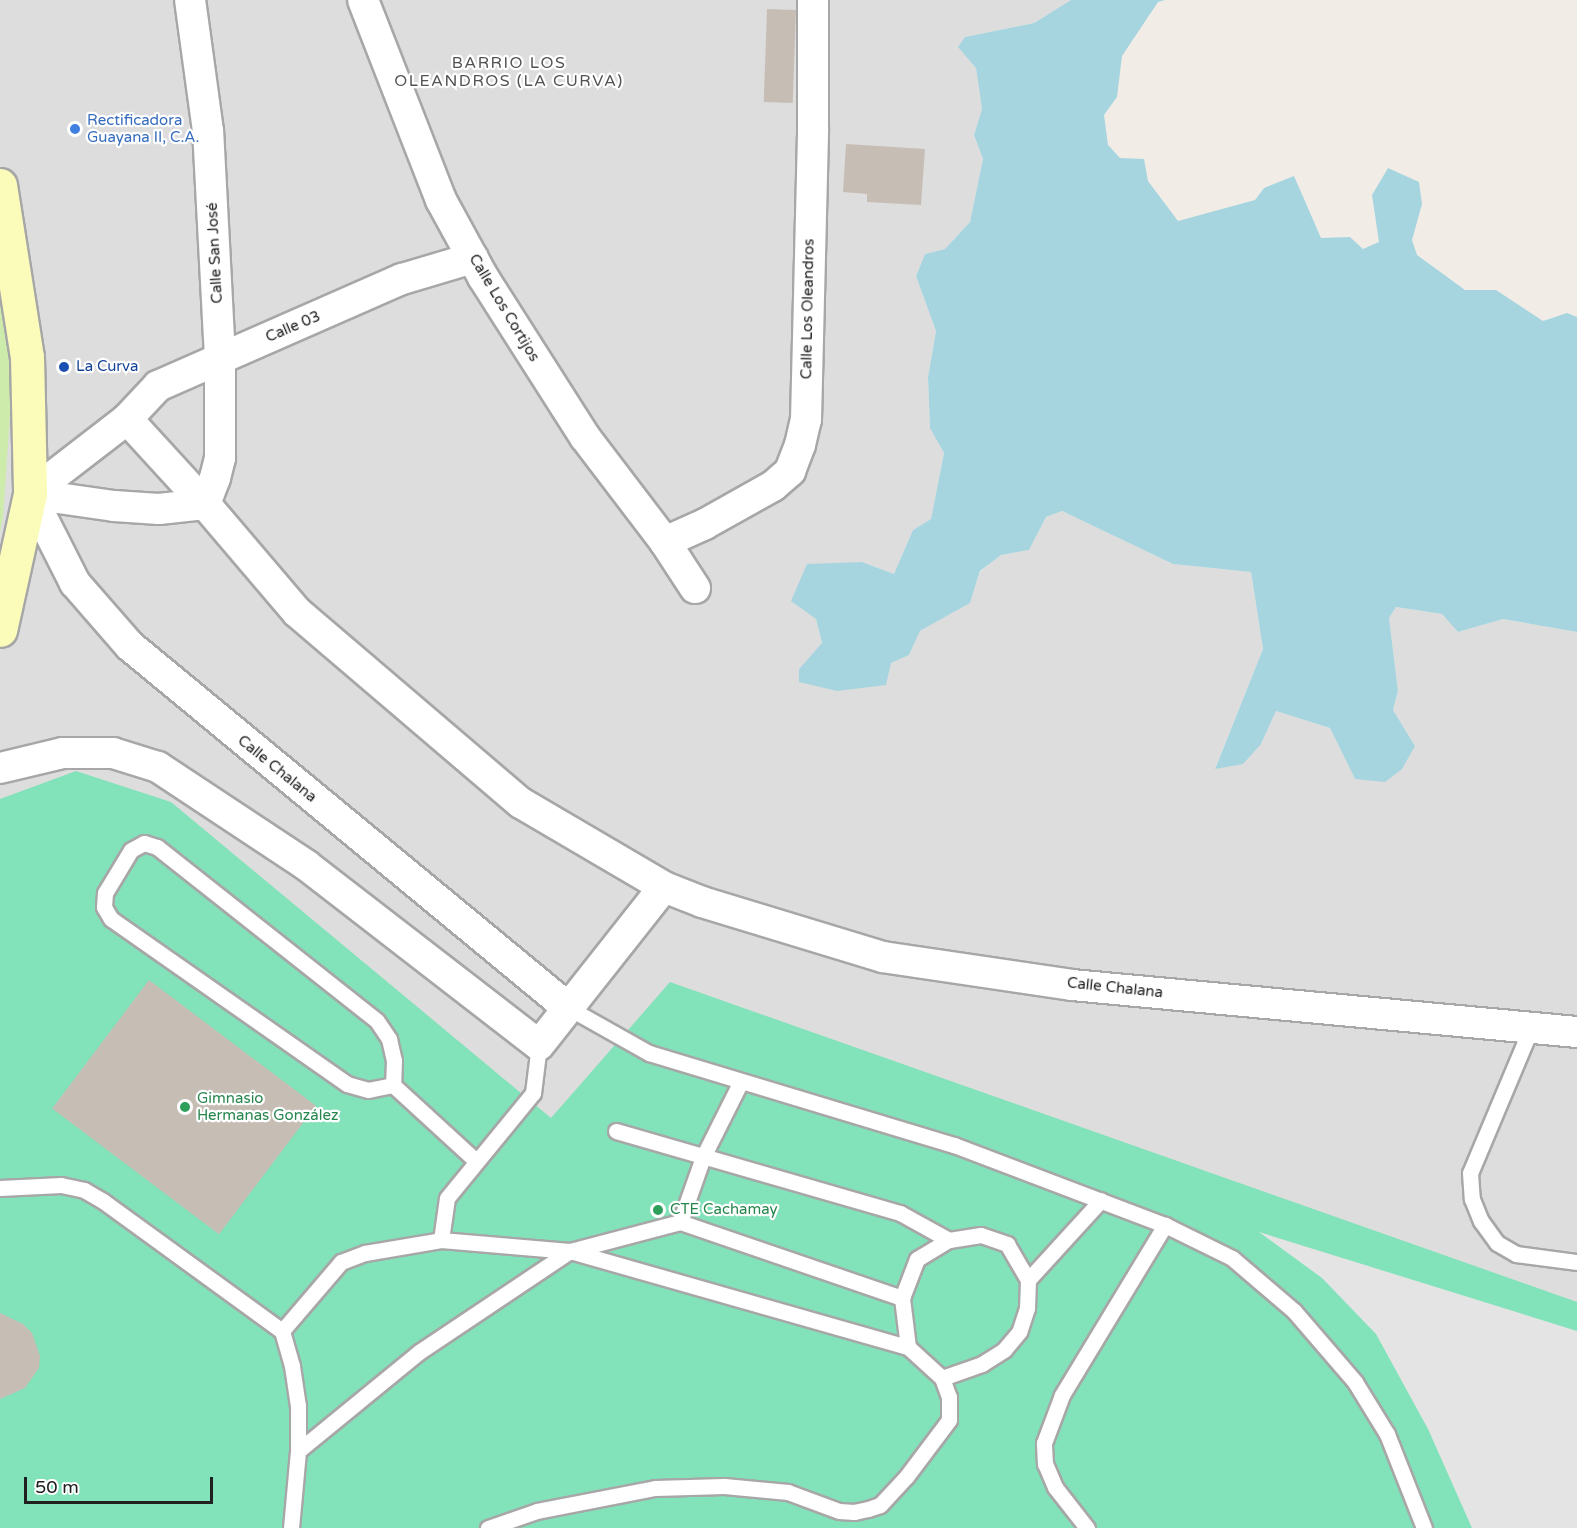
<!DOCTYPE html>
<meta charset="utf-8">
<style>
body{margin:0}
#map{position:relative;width:1577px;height:1528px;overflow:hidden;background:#f1ede6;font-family:"Varela Round",sans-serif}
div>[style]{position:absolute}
.residential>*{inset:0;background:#dedddd}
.grass>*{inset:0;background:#cdecab}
.pitch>*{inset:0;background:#82e2ba}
.parking>*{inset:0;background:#e4e4e4}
.water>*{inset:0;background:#a6d5e0}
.building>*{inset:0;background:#c6bdb5;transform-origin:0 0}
.roads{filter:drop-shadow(2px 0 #a7a7a7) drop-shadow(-2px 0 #a7a7a7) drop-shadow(0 2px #a7a7a7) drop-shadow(0 -2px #a7a7a7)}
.lane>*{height:15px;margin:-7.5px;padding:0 7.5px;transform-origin:7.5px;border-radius:7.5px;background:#fff}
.street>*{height:30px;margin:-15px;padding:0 15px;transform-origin:15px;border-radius:15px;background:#fff}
.secondary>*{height:33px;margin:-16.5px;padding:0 16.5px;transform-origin:16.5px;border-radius:16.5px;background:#fbfcba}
.dots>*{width:16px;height:16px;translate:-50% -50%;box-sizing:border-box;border:3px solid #fff;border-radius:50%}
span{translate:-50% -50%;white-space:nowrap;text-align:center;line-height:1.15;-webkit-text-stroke:4.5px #fff;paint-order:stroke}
.shop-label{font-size:15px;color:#366cbe}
.left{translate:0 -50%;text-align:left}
.street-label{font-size:15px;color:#202020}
.transit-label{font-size:15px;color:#164399}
.leisure-label{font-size:15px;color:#27864d}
.neighbourhood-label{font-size:16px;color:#535353;letter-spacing:1.5px}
.scale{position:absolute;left:24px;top:1477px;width:189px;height:27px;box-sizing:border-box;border:3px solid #202020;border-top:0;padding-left:8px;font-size:18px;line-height:21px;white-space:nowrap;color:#202020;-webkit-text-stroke:4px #fff;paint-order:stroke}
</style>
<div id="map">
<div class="residential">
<i style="clip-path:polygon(0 0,1071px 0,1034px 23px,965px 37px,976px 68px,982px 109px,974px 135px,983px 159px,970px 222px,945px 249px,925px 254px,916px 275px,936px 331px,928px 377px,930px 427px,944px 453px,931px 519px,913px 530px,894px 574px,862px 562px,816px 619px,822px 644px,799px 669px,891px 663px,909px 655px,920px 631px,970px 603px,980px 572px,1000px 555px,1029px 550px,1046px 517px,1062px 511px,1173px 564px,1251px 572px,1263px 649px,1215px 768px,1261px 744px,1276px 711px,1330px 728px,1355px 779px,1415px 746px,1393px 710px,1398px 691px,1389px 618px,1396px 607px,1442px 614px,1458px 632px,1503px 619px,1577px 632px,1577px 1528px,0 1528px)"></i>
</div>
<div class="grass">
<i style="clip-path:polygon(0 266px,12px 384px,3px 518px,0 532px)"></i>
</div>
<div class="pitch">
<i style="clip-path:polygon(76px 771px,171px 802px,551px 1118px,670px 982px,1577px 1302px,1577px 1528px,0 1528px,0 799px)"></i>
</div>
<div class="parking">
<i style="clip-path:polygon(1259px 1232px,1577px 1331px,1577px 1528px,1472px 1528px,1428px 1429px,1376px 1334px,1322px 1278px)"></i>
</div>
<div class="water">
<i style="clip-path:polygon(1071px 0,1165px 0,1158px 2px,1122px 56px,1117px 97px,1104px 115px,1108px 145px,1120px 158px,1144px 159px,1148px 181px,1178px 221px,1255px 200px,1264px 188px,1294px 176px,1321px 238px,1350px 237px,1363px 249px,1379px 242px,1372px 195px,1388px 168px,1419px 182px,1422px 204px,1412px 240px,1417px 255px,1465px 290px,1496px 290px,1543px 321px,1567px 313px,1577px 317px,1577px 632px,1503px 619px,1458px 632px,1442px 614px,1396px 607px,1389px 618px,1398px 691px,1393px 710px,1415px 746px,1402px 769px,1385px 782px,1355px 779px,1330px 728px,1276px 711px,1261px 744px,1243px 764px,1215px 769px,1263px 649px,1251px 572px,1173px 564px,1062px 511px,1046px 517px,1029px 550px,1001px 555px,980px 571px,970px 603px,920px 631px,909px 655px,891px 663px,886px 685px,837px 691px,799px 682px,799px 669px,822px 643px,816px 619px,791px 601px,807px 564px,862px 562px,894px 574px,913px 530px,931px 519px,944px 453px,930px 428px,928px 377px,936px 331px,916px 276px,925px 254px,945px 249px,970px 222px,983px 159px,974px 135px,982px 109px,976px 68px,958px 47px,965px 37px,1034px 23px)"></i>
</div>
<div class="building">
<i style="left:767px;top:9px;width:29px;height:93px;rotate:2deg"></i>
<i style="clip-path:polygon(846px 144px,925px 149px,921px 205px,867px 202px,867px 194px,843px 192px)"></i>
<i style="left:149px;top:980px;width:209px;height:161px;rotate:37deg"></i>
<i style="clip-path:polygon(0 1313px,23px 1324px,32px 1333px,40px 1356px,39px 1368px,25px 1388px,0 1399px)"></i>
</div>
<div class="roads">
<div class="lane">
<i style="left:567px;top:1007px;width:94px;rotate:29.3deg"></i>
<i style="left:649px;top:1053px;width:319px;rotate:16.8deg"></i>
<i style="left:954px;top:1145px;width:226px;rotate:20.8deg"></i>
<i style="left:1165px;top:1225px;width:75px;rotate:26.2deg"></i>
<i style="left:1232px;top:1258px;width:82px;rotate:40.5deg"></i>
<i style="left:1294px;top:1311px;width:94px;rotate:49.3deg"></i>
<i style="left:1355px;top:1382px;width:61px;rotate:58.4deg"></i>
<i style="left:1387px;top:1434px;width:101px;rotate:68.5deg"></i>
<i style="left:1531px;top:1028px;width:157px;rotate:112.8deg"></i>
<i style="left:1470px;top:1173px;width:26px;rotate:86deg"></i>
<i style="left:1472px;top:1199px;width:24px;rotate:68deg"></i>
<i style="left:1481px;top:1221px;width:27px;rotate:54deg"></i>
<i style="left:1497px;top:1243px;width:22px;rotate:30deg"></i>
<i style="left:1516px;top:1254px;width:62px;rotate:7.5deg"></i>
<i style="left:393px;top:1085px;width:25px;rotate:169deg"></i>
<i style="left:368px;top:1090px;width:22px;rotate:-164deg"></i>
<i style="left:347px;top:1084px;width:288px;rotate:-145deg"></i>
<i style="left:111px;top:919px;width:14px;rotate:-120deg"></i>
<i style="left:104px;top:907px;width:14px;rotate:-86deg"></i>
<i style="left:105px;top:893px;width:50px;rotate:-58.8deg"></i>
<i style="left:131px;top:850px;width:15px;rotate:-28deg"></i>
<i style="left:144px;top:843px;width:14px;rotate:17deg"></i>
<i style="left:157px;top:847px;width:280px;rotate:38.3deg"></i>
<i style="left:377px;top:1021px;width:22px;rotate:56deg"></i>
<i style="left:389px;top:1039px;width:22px;rotate:77deg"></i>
<i style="left:394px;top:1060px;width:25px;rotate:92deg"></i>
<i style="left:393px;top:1085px;width:113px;rotate:42.5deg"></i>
<i style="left:616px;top:1131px;width:296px;rotate:16.1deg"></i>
<i style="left:900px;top:1213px;width:56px;rotate:28.9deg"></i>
<i style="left:0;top:1188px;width:61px;rotate:-2.8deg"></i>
<i style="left:61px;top:1185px;width:24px;rotate:12deg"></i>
<i style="left:84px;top:1190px;width:22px;rotate:30deg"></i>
<i style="left:103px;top:1201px;width:221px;rotate:36deg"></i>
<i style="left:282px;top:1331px;width:36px;rotate:74deg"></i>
<i style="left:292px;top:1366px;width:40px;rotate:81.5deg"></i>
<i style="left:298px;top:1406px;width:45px;rotate:90deg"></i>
<i style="left:298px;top:1451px;width:77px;rotate:95.2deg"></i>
<i style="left:680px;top:1222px;width:69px;rotate:-70.5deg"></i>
<i style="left:703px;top:1157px;width:83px;rotate:-63.4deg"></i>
<i style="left:441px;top:1240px;width:42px;rotate:-81.9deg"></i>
<i style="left:447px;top:1198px;width:136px;rotate:-50.7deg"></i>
<i style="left:533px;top:1093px;width:48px;rotate:-82.9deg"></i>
<i style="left:1028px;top:1280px;width:108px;rotate:-47.6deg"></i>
<i style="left:282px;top:1331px;width:91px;rotate:-49.5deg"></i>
<i style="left:341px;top:1262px;width:26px;rotate:-21deg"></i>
<i style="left:365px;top:1253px;width:77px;rotate:-9.7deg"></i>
<i style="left:441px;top:1240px;width:129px;rotate:4.9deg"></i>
<i style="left:570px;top:1251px;width:351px;rotate:15.9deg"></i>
<i style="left:908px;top:1347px;width:46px;rotate:42.4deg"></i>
<i style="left:942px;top:1378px;width:20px;rotate:70deg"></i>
<i style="left:949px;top:1397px;width:23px;rotate:90deg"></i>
<i style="left:949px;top:1420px;width:71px;rotate:127deg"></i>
<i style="left:906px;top:1477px;width:38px;rotate:133deg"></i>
<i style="left:880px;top:1505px;width:13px;rotate:162deg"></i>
<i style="left:868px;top:1509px;width:14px;rotate:168deg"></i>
<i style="left:854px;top:1512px;width:15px;rotate:-176deg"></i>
<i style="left:839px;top:1511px;width:54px;rotate:-159.6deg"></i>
<i style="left:788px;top:1492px;width:64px;rotate:-174.6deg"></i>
<i style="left:724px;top:1486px;width:69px;rotate:178.3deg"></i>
<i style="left:655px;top:1488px;width:120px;rotate:169deg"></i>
<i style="left:537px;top:1511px;width:52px;rotate:160.9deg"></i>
<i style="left:908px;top:1347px;width:49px;rotate:-97deg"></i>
<i style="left:902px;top:1298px;width:42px;rotate:-69deg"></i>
<i style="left:917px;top:1259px;width:37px;rotate:-31deg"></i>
<i style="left:949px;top:1240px;width:32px;rotate:-9deg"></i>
<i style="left:981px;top:1235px;width:28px;rotate:19deg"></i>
<i style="left:1007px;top:1244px;width:42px;rotate:59.7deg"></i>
<i style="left:1028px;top:1280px;width:28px;rotate:92deg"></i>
<i style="left:1027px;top:1308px;width:25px;rotate:108deg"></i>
<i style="left:1019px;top:1332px;width:23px;rotate:130deg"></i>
<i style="left:1004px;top:1350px;width:26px;rotate:148deg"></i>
<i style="left:982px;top:1364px;width:42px;rotate:160.7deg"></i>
<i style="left:298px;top:1451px;width:156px;rotate:-39.3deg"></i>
<i style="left:419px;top:1352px;width:182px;rotate:-33.8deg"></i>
<i style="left:570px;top:1251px;width:114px;rotate:-14.8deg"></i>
<i style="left:680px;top:1222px;width:235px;rotate:18.9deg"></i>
<i style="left:1087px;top:1528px;width:52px;rotate:-128deg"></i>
<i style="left:1055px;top:1487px;width:25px;rotate:-113deg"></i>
<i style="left:1045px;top:1464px;width:21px;rotate:-93deg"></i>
<i style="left:1044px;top:1443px;width:51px;rotate:-69.4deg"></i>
<i style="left:1062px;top:1395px;width:199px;rotate:-58.8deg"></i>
</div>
<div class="street">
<i style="left:363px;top:0;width:215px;rotate:68.7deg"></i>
<i style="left:441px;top:200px;width:88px;rotate:61.4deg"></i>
<i style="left:483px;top:277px;width:190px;rotate:57.5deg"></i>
<i style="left:585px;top:437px;width:132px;rotate:52.7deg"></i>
<i style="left:665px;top:542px;width:55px;rotate:56.9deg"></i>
<i style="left:127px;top:419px;width:115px;rotate:47.5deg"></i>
<i style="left:205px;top:504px;width:142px;rotate:49.6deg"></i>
<i style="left:297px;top:612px;width:294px;rotate:40.5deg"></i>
<i style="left:521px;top:803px;width:166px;rotate:30.4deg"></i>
<i style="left:664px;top:887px;width:41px;rotate:21.5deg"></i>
<i style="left:702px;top:902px;width:189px;rotate:16.9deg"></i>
<i style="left:883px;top:957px;width:191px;rotate:8.4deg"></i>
<i style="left:1072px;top:985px;width:507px;rotate:5.32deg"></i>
<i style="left:30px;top:494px;width:100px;rotate:63.2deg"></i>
<i style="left:75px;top:583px;width:84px;rotate:48.9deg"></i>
<i style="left:130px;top:646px;width:567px;rotate:39.56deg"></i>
<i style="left:30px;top:494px;width:85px;rotate:8.1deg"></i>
<i style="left:114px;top:506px;width:45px;rotate:3.8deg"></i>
<i style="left:159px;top:509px;width:46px;rotate:-6.2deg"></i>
<i style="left:205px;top:504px;width:28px;rotate:-69deg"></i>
<i style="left:215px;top:478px;width:21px;rotate:-76deg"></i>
<i style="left:220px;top:458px;width:100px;rotate:-90deg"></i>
<i style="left:220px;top:358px;width:227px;rotate:-93deg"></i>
<i style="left:208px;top:131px;width:132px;rotate:-97.8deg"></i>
<i style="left:30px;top:494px;width:123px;rotate:-37.7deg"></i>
<i style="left:127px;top:419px;width:45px;rotate:-46.8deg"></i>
<i style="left:158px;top:386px;width:266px;rotate:-23.7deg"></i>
<i style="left:402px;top:279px;width:74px;rotate:-16.5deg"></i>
<i style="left:665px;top:542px;width:44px;rotate:-24.2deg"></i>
<i style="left:705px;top:524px;width:78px;rotate:-29.2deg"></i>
<i style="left:773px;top:486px;width:23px;rotate:-41deg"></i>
<i style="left:790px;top:471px;width:28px;rotate:-69deg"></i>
<i style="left:800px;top:445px;width:26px;rotate:-77deg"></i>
<i style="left:806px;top:420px;width:292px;rotate:-88.6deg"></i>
<i style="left:813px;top:128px;width:128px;rotate:-90deg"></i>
<i style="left:0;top:768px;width:65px;rotate:-13.4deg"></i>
<i style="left:63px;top:753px;width:50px"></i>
<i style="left:113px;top:753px;width:47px;rotate:17.3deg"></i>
<i style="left:158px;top:767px;width:178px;rotate:33.5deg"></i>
<i style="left:306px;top:865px;width:294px;rotate:37.7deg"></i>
<i style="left:539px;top:1045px;width:201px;rotate:-51.7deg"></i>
</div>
<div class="secondary">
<i style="left:0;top:185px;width:174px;rotate:81.1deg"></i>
<i style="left:27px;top:357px;width:137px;rotate:88.7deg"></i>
<i style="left:30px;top:494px;width:139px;rotate:102.4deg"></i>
</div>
</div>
<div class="dots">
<i style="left:75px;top:129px;background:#3f7fe0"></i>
<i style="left:64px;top:367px;background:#1a4fb4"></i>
<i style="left:185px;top:1107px;background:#2e9e5b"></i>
<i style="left:658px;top:1210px;background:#2e9e5b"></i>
</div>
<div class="shop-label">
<span class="left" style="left:87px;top:129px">Rectificadora<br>Guayana II, C.A.</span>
</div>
<div class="street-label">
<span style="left:215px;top:253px;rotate:-93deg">Calle San José</span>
<span style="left:504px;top:308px;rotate:59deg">Calle Los Cortijos</span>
<span style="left:808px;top:309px;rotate:-89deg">Calle Los Oleandros</span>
<span style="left:293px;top:327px;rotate:-23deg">Calle 03</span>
<span style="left:277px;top:769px;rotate:39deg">Calle Chalana</span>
<span style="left:1115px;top:988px;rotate:6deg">Calle Chalana</span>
</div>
<div class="transit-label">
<span class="left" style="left:76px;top:367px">La Curva</span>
</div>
<div class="leisure-label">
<span class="left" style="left:197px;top:1107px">Gimnasio<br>Hermanas González</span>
<span class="left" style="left:670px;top:1210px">CTE Cachamay</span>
</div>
<div class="neighbourhood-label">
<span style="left:509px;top:72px">BARRIO LOS<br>OLEANDROS (LA CURVA)</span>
</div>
<div class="scale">50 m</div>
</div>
